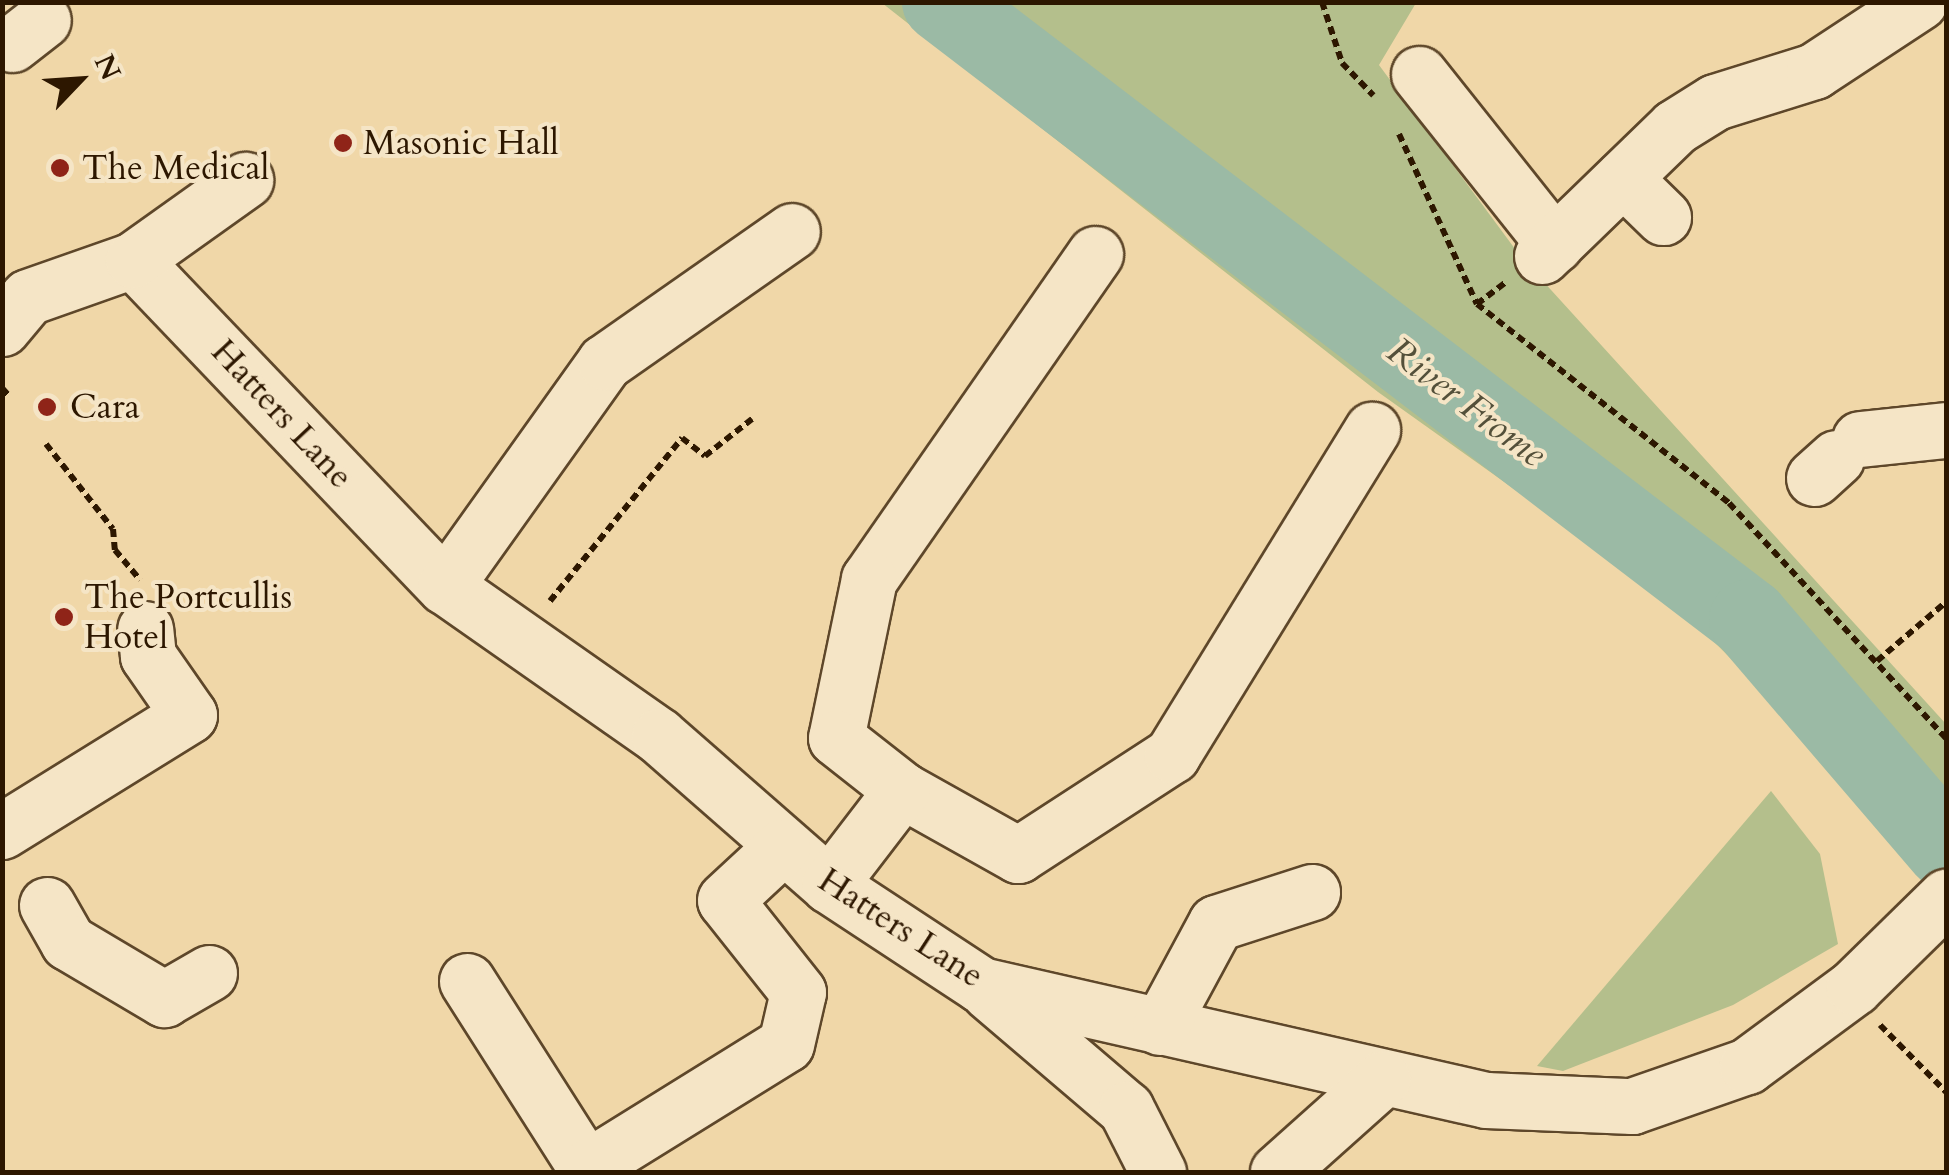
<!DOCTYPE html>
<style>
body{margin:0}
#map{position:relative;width:1949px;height:1175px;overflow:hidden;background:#f0d7a8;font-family:Cardo,serif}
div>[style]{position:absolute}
.green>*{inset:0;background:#b4bf8c}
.river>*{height:80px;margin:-40px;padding:0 40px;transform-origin:40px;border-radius:40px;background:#9bbaa5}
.path>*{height:6px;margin-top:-3px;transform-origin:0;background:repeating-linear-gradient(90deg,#2d1700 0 8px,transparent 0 13px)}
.roads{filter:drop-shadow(2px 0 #5e472a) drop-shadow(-2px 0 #5e472a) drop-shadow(0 2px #5e472a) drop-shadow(0 -2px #5e472a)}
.minor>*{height:55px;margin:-27.5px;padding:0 27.5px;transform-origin:27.5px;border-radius:27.5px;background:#f5e5c6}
.dots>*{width:28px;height:28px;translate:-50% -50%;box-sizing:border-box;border:5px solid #f5e5c6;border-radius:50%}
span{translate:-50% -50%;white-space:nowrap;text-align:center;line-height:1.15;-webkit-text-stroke:8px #f5e5c6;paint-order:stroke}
.poi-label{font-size:35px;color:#2d1700}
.left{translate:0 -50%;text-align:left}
.street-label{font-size:35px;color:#2d1700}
.water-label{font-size:38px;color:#54503a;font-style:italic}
.frame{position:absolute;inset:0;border:5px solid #2d1700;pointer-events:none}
.north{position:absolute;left:30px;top:30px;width:100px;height:100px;-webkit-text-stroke:8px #f5e5c6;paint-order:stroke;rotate:65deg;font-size:28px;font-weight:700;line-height:40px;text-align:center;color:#2d1700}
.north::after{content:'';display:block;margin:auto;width:35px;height:45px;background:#2d1700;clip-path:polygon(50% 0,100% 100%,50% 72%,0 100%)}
</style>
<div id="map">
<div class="green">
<i style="clip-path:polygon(882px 3px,1416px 3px,1379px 65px,1521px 257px,1946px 724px,1946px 873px,1678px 606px,1378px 392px)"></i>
<i style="clip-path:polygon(1771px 791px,1820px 854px,1838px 944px,1733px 1005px,1563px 1071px,1537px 1066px)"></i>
</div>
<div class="river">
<i style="left:942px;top:2px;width:1016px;rotate:37.4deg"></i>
<i style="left:1749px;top:619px;width:303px;rotate:49.4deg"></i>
</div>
<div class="path">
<i style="left:1322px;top:2px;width:64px;rotate:71.8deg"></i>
<i style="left:1342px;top:63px;width:45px;rotate:45.9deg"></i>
<i style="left:1399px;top:134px;width:187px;rotate:65.4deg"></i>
<i style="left:1477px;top:304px;width:321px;rotate:38.3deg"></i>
<i style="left:1729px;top:503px;width:320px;rotate:47.3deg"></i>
<i style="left:1477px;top:304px;width:35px;rotate:-37deg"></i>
<i style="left:2px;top:388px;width:12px;rotate:48deg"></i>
<i style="left:46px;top:444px;width:108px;rotate:51.8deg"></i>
<i style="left:113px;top:529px;width:21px;rotate:85deg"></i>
<i style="left:115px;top:550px;width:39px;rotate:50deg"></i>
<i style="left:550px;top:601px;width:210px;rotate:-51deg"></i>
<i style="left:682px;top:438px;width:29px;rotate:38deg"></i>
<i style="left:705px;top:456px;width:60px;rotate:-38.2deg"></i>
<i style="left:1877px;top:661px;width:91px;rotate:-40.5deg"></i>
<i style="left:1880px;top:1025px;width:94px;rotate:45.4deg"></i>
</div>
<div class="roads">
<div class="minor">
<i style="left:12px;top:44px;width:39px;rotate:-38deg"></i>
<i style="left:1419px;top:74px;width:218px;rotate:51.5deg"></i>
<i style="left:1623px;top:178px;width:56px;rotate:44.3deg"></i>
<i style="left:1095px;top:254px;width:396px;rotate:124.8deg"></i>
<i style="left:869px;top:579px;width:162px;rotate:101.7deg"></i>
<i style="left:836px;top:738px;width:84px;rotate:38.2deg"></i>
<i style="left:902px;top:790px;width:133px;rotate:29.3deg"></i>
<i style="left:1018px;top:855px;width:184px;rotate:-33deg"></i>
<i style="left:1172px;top:755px;width:382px;rotate:-58.4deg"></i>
<i style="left:1542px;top:256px;width:185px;rotate:-44.1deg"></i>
<i style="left:1675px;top:127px;width:47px;rotate:-32deg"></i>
<i style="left:1715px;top:102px;width:104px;rotate:-17.4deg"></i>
<i style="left:1814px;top:71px;width:126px;rotate:-33.3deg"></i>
<i style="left:133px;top:260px;width:451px;rotate:46.3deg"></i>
<i style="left:445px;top:586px;width:261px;rotate:35deg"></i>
<i style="left:659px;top:736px;width:226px;rotate:41.2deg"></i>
<i style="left:829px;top:885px;width:182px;rotate:33.3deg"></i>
<i style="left:981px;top:985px;width:518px;rotate:12.83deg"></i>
<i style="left:1486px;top:1100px;width:146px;rotate:2.4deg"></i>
<i style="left:1632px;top:1106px;width:122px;rotate:-19.2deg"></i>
<i style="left:1747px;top:1066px;width:133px;rotate:-36.4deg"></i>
<i style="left:1854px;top:987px;width:129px;rotate:-44.4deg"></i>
<i style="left:2px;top:328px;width:40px;rotate:-50deg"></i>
<i style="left:28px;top:297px;width:111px;rotate:-19.4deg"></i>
<i style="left:133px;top:260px;width:138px;rotate:-35.5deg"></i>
<i style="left:1860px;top:439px;width:86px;rotate:-6deg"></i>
<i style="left:1814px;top:478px;width:30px;rotate:-42deg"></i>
<i style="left:445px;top:586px;width:275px;rotate:-54.5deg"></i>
<i style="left:605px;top:362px;width:228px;rotate:-35deg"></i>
<i style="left:2px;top:831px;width:220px;rotate:-31.8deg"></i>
<i style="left:189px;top:715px;width:72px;rotate:-124.8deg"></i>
<i style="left:148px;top:656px;width:27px;rotate:-96deg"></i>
<i style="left:829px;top:885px;width:120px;rotate:-52.5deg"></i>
<i style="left:47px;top:905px;width:43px;rotate:60.4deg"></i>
<i style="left:68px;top:942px;width:112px;rotate:30.7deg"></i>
<i style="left:164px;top:999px;width:52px;rotate:-30deg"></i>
<i style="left:467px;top:981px;width:222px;rotate:57.5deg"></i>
<i style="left:586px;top:1168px;width:235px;rotate:-31.8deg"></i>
<i style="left:786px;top:1044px;width:53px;rotate:-77deg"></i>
<i style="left:798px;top:992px;width:117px;rotate:-128.4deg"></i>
<i style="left:725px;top:900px;width:78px;rotate:-42.9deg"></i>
<i style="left:989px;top:992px;width:180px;rotate:40.5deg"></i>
<i style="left:1126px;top:1109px;width:71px;rotate:63.1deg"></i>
<i style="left:1160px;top:1027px;width:118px;rotate:-61.7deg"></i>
<i style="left:1216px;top:923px;width:101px;rotate:-17.9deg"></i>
<i style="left:1278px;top:1172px;width:140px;rotate:-41.8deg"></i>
</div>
</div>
<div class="dots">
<i style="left:343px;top:143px;background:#8f2418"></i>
<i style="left:60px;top:168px;background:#8f2418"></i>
<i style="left:47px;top:407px;background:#8f2418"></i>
<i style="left:64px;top:617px;background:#8f2418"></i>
</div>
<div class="poi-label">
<span class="left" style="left:363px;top:143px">Masonic Hall</span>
<span class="left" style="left:82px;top:168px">The Medical</span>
<span class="left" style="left:70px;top:407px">Cara</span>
<span class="left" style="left:84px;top:617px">The Portcullis<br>Hotel</span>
</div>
<div class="street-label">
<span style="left:282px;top:414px;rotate:47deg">Hatters Lane</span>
<span style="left:901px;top:928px;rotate:33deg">Hatters Lane</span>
</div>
<div class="water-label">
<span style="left:1466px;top:403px;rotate:37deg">River Frome</span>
</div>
<div class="frame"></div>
<div class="north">N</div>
</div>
